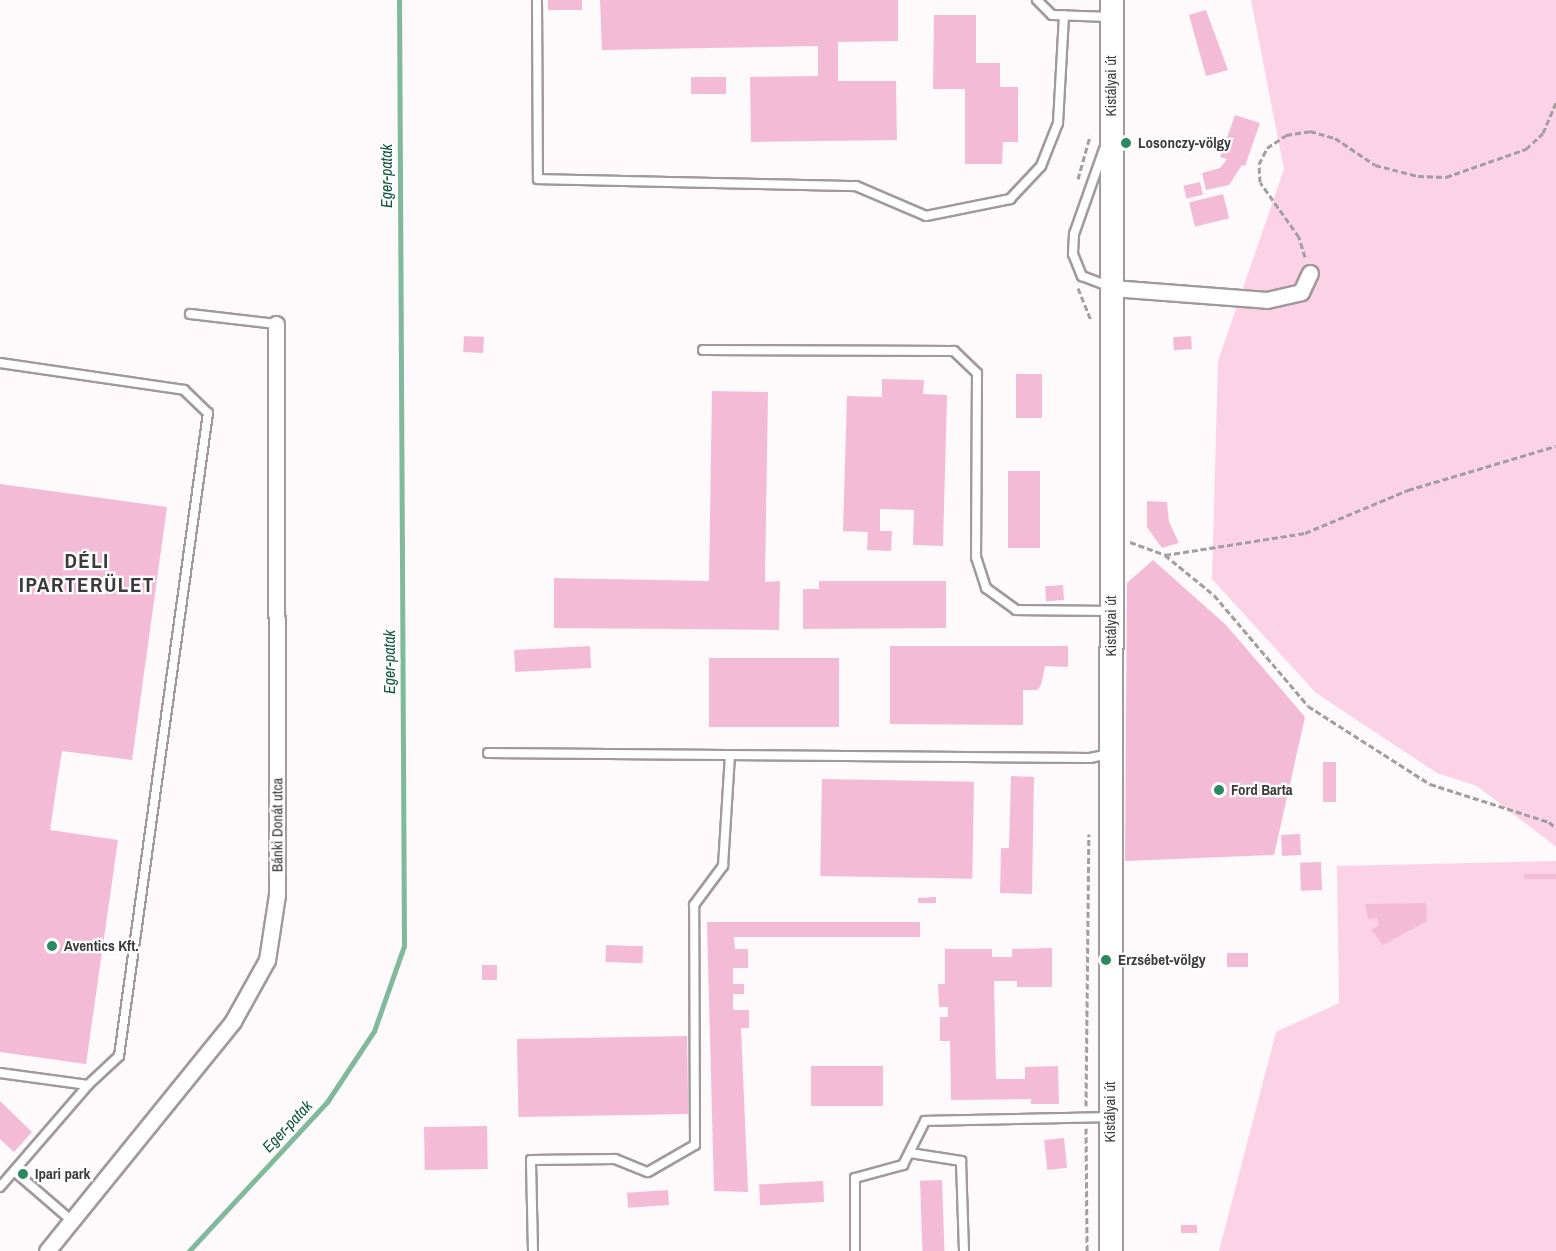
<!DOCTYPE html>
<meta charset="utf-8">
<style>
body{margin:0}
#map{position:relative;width:1556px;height:1251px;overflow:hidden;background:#fef9fb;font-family:"Archivo Narrow",sans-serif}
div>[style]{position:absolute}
.green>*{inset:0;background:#fcd2e6}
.stream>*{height:5px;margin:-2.5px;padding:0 2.5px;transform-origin:2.5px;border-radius:2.5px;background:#80b99b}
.building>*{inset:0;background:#f4bbd7;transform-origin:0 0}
.path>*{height:3px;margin-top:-1.5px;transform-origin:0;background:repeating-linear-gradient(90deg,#a29e9f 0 6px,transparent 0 9px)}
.roads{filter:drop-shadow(2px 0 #a2999d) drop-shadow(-2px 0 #a2999d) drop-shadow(0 2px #a2999d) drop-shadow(0 -2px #a2999d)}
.lane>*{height:8px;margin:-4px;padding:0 4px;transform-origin:4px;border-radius:4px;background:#fff}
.street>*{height:15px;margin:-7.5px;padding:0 7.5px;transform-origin:7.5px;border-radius:7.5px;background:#fff}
.secondary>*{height:22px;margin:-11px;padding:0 11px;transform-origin:11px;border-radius:11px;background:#fff}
.dots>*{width:16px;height:16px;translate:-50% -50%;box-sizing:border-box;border:3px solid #fff;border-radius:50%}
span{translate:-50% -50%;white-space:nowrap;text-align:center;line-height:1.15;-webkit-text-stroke:4.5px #fff;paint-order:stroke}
.street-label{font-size:15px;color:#3d3a3b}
.poi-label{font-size:15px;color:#3d3a3b;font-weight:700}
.left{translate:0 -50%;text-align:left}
.water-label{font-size:16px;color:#13583c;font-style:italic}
.district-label{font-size:21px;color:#3d3a3b;font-weight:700;letter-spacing:1.5px}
</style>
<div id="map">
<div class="green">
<i style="clip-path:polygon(1251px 0,1556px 0,1556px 847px,1477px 786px,1437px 773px,1316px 693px,1212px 579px,1218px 361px,1284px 169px)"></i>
<i style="clip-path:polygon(1556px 861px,1556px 1251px,1219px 1251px,1276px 1032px,1339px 1003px,1337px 866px)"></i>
</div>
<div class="stream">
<i style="left:189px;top:1251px;width:203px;rotate:-47.2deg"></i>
<i style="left:327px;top:1102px;width:85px;rotate:-56.5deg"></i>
<i style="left:374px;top:1031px;width:90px;rotate:-70.6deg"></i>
<i style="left:404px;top:946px;width:946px;rotate:-90.3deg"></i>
</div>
<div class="building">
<i style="left:548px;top:0;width:34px;height:10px"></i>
<i style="clip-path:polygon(600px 0,898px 0,898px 41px,838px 42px,838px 81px,896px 81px,897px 140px,751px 142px,750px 77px,818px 76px,818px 46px,602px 50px)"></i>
<i style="clip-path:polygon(1206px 10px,1228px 70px,1206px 76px,1189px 15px)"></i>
<i style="clip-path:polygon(934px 15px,976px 15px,976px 63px,1000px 63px,1000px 87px,1018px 87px,1018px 142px,1003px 142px,1002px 164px,965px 164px,965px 89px,933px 89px)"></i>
<i style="left:726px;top:77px;width:17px;height:35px;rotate:90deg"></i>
<i style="clip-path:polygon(1235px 115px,1260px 123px,1245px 166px,1242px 165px,1229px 185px,1206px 190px,1202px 173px,1220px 168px,1227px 159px,1220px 157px)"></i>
<i style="left:1200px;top:182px;width:13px;height:17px;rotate:77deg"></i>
<i style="left:1223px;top:194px;width:25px;height:35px;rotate:76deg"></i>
<i style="left:464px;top:336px;width:20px;height:16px;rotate:3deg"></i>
<i style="left:1191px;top:336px;width:13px;height:18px;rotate:86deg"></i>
<i style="left:1016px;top:374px;width:26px;height:44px"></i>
<i style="clip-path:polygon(882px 379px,924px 380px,923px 394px,947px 395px,943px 546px,913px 545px,914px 510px,880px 509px,880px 531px,892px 531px,891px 551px,867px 550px,868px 532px,843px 531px,847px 396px,882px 397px)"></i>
<i style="clip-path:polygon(712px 391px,768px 392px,765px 582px,780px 581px,779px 630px,554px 628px,554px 578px,709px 581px)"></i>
<i style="left:1008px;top:471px;width:32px;height:77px"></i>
<i style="clip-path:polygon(0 484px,167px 507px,132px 760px,62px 751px,58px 776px,50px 830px,118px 840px,86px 1064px,0 1052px)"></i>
<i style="clip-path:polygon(1147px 501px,1167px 502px,1169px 522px,1179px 543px,1162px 548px,1147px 527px)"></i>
<i style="clip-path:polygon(1153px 560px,1226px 625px,1305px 717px,1274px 855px,1125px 861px,1127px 583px)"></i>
<i style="clip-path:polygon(819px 581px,946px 581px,946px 628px,803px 629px,803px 589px,819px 589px)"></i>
<i style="left:1063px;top:585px;width:15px;height:18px;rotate:86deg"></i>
<i style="left:590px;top:646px;width:22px;height:76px;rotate:87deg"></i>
<i style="clip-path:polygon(890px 646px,1068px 646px,1068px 667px,1045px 666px,1041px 685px,1037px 690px,1023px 690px,1023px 725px,890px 724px)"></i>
<i style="left:709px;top:658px;width:130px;height:69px"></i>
<i style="left:1323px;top:762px;width:13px;height:40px"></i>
<i style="clip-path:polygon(1011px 776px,1034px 777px,1032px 894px,1000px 893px,1001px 848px,1009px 848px)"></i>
<i style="left:822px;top:779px;width:152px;height:97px;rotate:1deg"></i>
<i style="left:1300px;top:834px;width:21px;height:19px;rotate:87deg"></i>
<i style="left:1321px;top:862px;width:28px;height:21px;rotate:88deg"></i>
<i style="left:1556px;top:874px;width:5px;height:32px;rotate:90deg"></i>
<i style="clip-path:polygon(936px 897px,936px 903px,918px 903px,918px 898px)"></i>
<i style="clip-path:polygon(1426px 903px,1427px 921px,1383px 945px,1371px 930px,1379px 925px,1377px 918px,1368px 919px,1365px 904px)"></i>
<i style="clip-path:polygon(707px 922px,920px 922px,920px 937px,734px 937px,735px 949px,748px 949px,748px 968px,733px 968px,733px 984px,744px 984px,744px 994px,733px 994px,733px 1010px,749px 1010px,749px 1028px,741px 1028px,748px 1192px,714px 1191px)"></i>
<i style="left:606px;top:945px;width:37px;height:17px;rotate:2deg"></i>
<i style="clip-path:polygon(1052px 948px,1052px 987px,1017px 987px,1017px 981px,994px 981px,996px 1079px,1025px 1079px,1025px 1067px,1058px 1066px,1059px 1104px,1031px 1104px,1031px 1099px,951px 1100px,950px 1041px,940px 1041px,940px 1017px,948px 1017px,948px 1007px,939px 1007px,938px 984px,945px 984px,945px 949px,992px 949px,992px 957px,1012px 957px,1012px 949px)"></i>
<i style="left:1227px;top:953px;width:21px;height:14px"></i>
<i style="left:482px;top:965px;width:15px;height:15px"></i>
<i style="left:687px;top:1036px;width:78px;height:170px;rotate:89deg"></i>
<i style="left:883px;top:1066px;width:40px;height:72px;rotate:90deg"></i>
<i style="clip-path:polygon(0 1101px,32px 1132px,14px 1152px,0 1139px)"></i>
<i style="left:487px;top:1126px;width:43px;height:63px;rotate:89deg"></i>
<i style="left:1064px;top:1138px;width:30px;height:20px;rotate:84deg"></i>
<i style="left:942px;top:1180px;width:71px;height:22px;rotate:88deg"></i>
<i style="left:823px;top:1181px;width:21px;height:64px;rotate:87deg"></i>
<i style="left:668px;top:1190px;width:15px;height:41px;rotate:86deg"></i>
<i style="left:1181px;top:1225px;width:16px;height:8px"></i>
</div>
<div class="path">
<i style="left:1078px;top:179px;width:45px;rotate:-74.4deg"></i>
<i style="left:1305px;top:257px;width:21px;rotate:-107deg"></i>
<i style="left:1299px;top:237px;width:67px;rotate:-125.3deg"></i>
<i style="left:1260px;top:182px;width:18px;rotate:-93deg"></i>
<i style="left:1259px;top:164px;width:18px;rotate:-63deg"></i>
<i style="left:1267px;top:148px;width:23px;rotate:-34deg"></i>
<i style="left:1286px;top:135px;width:24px;rotate:-9deg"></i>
<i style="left:1310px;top:131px;width:26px;rotate:16deg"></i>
<i style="left:1335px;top:138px;width:48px;rotate:34deg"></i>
<i style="left:1375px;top:165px;width:44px;rotate:14.3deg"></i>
<i style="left:1418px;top:176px;width:28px;rotate:2deg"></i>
<i style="left:1446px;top:177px;width:85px;rotate:-19.3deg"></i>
<i style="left:1526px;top:149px;width:23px;rotate:-43deg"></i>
<i style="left:1543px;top:133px;width:34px;rotate:-67deg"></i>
<i style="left:1078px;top:288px;width:35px;rotate:68deg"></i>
<i style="left:1130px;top:542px;width:37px;rotate:20deg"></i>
<i style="left:1165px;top:555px;width:63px;rotate:39.2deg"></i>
<i style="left:1214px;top:595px;width:145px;rotate:49.7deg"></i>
<i style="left:1308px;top:706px;width:145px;rotate:32.6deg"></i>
<i style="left:1430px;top:784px;width:125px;rotate:17.7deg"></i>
<i style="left:1549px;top:822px;width:9px;rotate:41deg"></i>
<i style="left:1165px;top:555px;width:142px;rotate:-8.9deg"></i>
<i style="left:1305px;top:533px;width:112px;rotate:-22.7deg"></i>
<i style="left:1408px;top:490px;width:154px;rotate:-16.6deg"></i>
<i style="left:1086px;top:1106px;width:272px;rotate:-89.4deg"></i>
<i style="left:1086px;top:1128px;width:123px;rotate:89.5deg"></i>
</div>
<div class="roads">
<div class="lane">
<i style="left:537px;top:0;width:179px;rotate:89.7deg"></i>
<i style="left:538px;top:179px;width:318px;rotate:1.3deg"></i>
<i style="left:856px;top:186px;width:76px;rotate:23.2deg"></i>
<i style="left:926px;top:216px;width:86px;rotate:-11.4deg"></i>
<i style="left:1010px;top:199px;width:45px;rotate:-46.8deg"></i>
<i style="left:1041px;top:166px;width:46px;rotate:-68.4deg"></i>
<i style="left:1058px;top:123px;width:108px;rotate:-86.8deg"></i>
<i style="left:1037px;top:0;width:21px;rotate:45deg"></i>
<i style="left:1052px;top:15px;width:58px;rotate:2deg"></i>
<i style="left:1104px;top:149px;width:90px;rotate:109.4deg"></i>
<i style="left:1074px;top:234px;width:20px;rotate:93deg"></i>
<i style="left:1073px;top:254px;width:24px;rotate:68deg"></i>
<i style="left:1082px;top:276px;width:28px;rotate:21deg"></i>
<i style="left:190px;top:314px;width:87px;rotate:6.6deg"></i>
<i style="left:703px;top:350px;width:251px;rotate:0.2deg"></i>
<i style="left:954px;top:351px;width:32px;rotate:44deg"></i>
<i style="left:977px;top:373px;width:184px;rotate:90.3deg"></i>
<i style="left:976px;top:557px;width:33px;rotate:72deg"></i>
<i style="left:986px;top:588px;width:37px;rotate:36deg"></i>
<i style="left:1016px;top:610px;width:93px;rotate:0.6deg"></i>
<i style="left:0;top:363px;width:186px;rotate:8.3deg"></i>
<i style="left:184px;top:390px;width:33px;rotate:44deg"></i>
<i style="left:208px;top:413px;width:649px;rotate:97.88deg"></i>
<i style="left:119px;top:1056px;width:42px;rotate:136.9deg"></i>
<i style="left:88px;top:1085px;width:89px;rotate:-172.2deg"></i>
<i style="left:488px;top:753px;width:602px;rotate:0.48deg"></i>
<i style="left:1090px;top:758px;width:19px;rotate:-12deg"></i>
<i style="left:910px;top:1153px;width:52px;rotate:8.9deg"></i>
<i style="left:961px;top:1161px;width:90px;rotate:88.1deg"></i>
<i style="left:14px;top:1171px;width:77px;rotate:40.8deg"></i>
<i style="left:0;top:1187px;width:135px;rotate:-49.2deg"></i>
<i style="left:533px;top:1251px;width:91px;rotate:-91.3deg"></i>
<i style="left:531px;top:1160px;width:84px;rotate:-0.7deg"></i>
<i style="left:615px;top:1159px;width:35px;rotate:22deg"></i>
<i style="left:648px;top:1172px;width:54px;rotate:-29.9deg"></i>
<i style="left:695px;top:1145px;width:240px;rotate:-90.2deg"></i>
<i style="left:694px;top:905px;width:49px;rotate:-53.4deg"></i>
<i style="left:723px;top:866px;width:111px;rotate:-86.4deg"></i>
<i style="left:855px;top:1251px;width:73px;rotate:-90deg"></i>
<i style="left:855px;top:1178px;width:50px;rotate:-15.2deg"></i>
<i style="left:903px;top:1165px;width:49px;rotate:-63.4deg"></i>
<i style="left:925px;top:1121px;width:184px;rotate:-1.2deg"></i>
</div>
<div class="street">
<i style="left:1112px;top:288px;width:155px;rotate:4.4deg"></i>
<i style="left:1267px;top:300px;width:35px;rotate:-13deg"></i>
<i style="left:1301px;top:292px;width:21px;rotate:-65deg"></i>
<i style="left:47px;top:1251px;width:296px;rotate:-51deg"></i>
<i style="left:233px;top:1021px;width:70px;rotate:-60.9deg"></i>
<i style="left:267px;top:960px;width:66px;rotate:-81.3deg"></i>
<i style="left:277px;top:895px;width:571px;rotate:-90.1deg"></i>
</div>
<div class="secondary">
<i style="left:1111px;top:1251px;width:1251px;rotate:-89.95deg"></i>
</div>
</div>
<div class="dots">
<i style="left:1126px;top:143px;background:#2b8960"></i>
<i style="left:1219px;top:790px;background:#2b8960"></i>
<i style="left:52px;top:946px;background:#2b8960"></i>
<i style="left:1106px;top:960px;background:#2b8960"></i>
<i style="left:23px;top:1174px;background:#2b8960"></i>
</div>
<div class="street-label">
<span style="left:1111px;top:86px;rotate:-90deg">Kistályai út</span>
<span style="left:1111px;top:626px;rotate:-90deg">Kistályai út</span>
<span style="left:277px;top:825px;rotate:-90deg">Bánki Donát utca</span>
<span style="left:1110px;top:1112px;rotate:-90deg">Kistályai út</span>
</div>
<div class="poi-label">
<span class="left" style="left:1138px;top:143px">Losonczy-völgy</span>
<span class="left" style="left:1231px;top:790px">Ford Barta</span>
<span class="left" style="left:64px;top:946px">Aventics Kft.</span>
<span class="left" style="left:1118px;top:960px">Erzsébet-völgy</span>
<span class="left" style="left:35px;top:1174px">Ipari park</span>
</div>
<div class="water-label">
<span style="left:386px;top:176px;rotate:-90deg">Eger-patak</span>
<span style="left:389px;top:662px;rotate:-90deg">Eger-patak</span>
<span style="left:287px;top:1126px;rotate:-47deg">Eger-patak</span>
</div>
<div class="district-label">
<span style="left:87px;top:573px">DÉLI<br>IPARTERÜLET</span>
</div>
</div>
